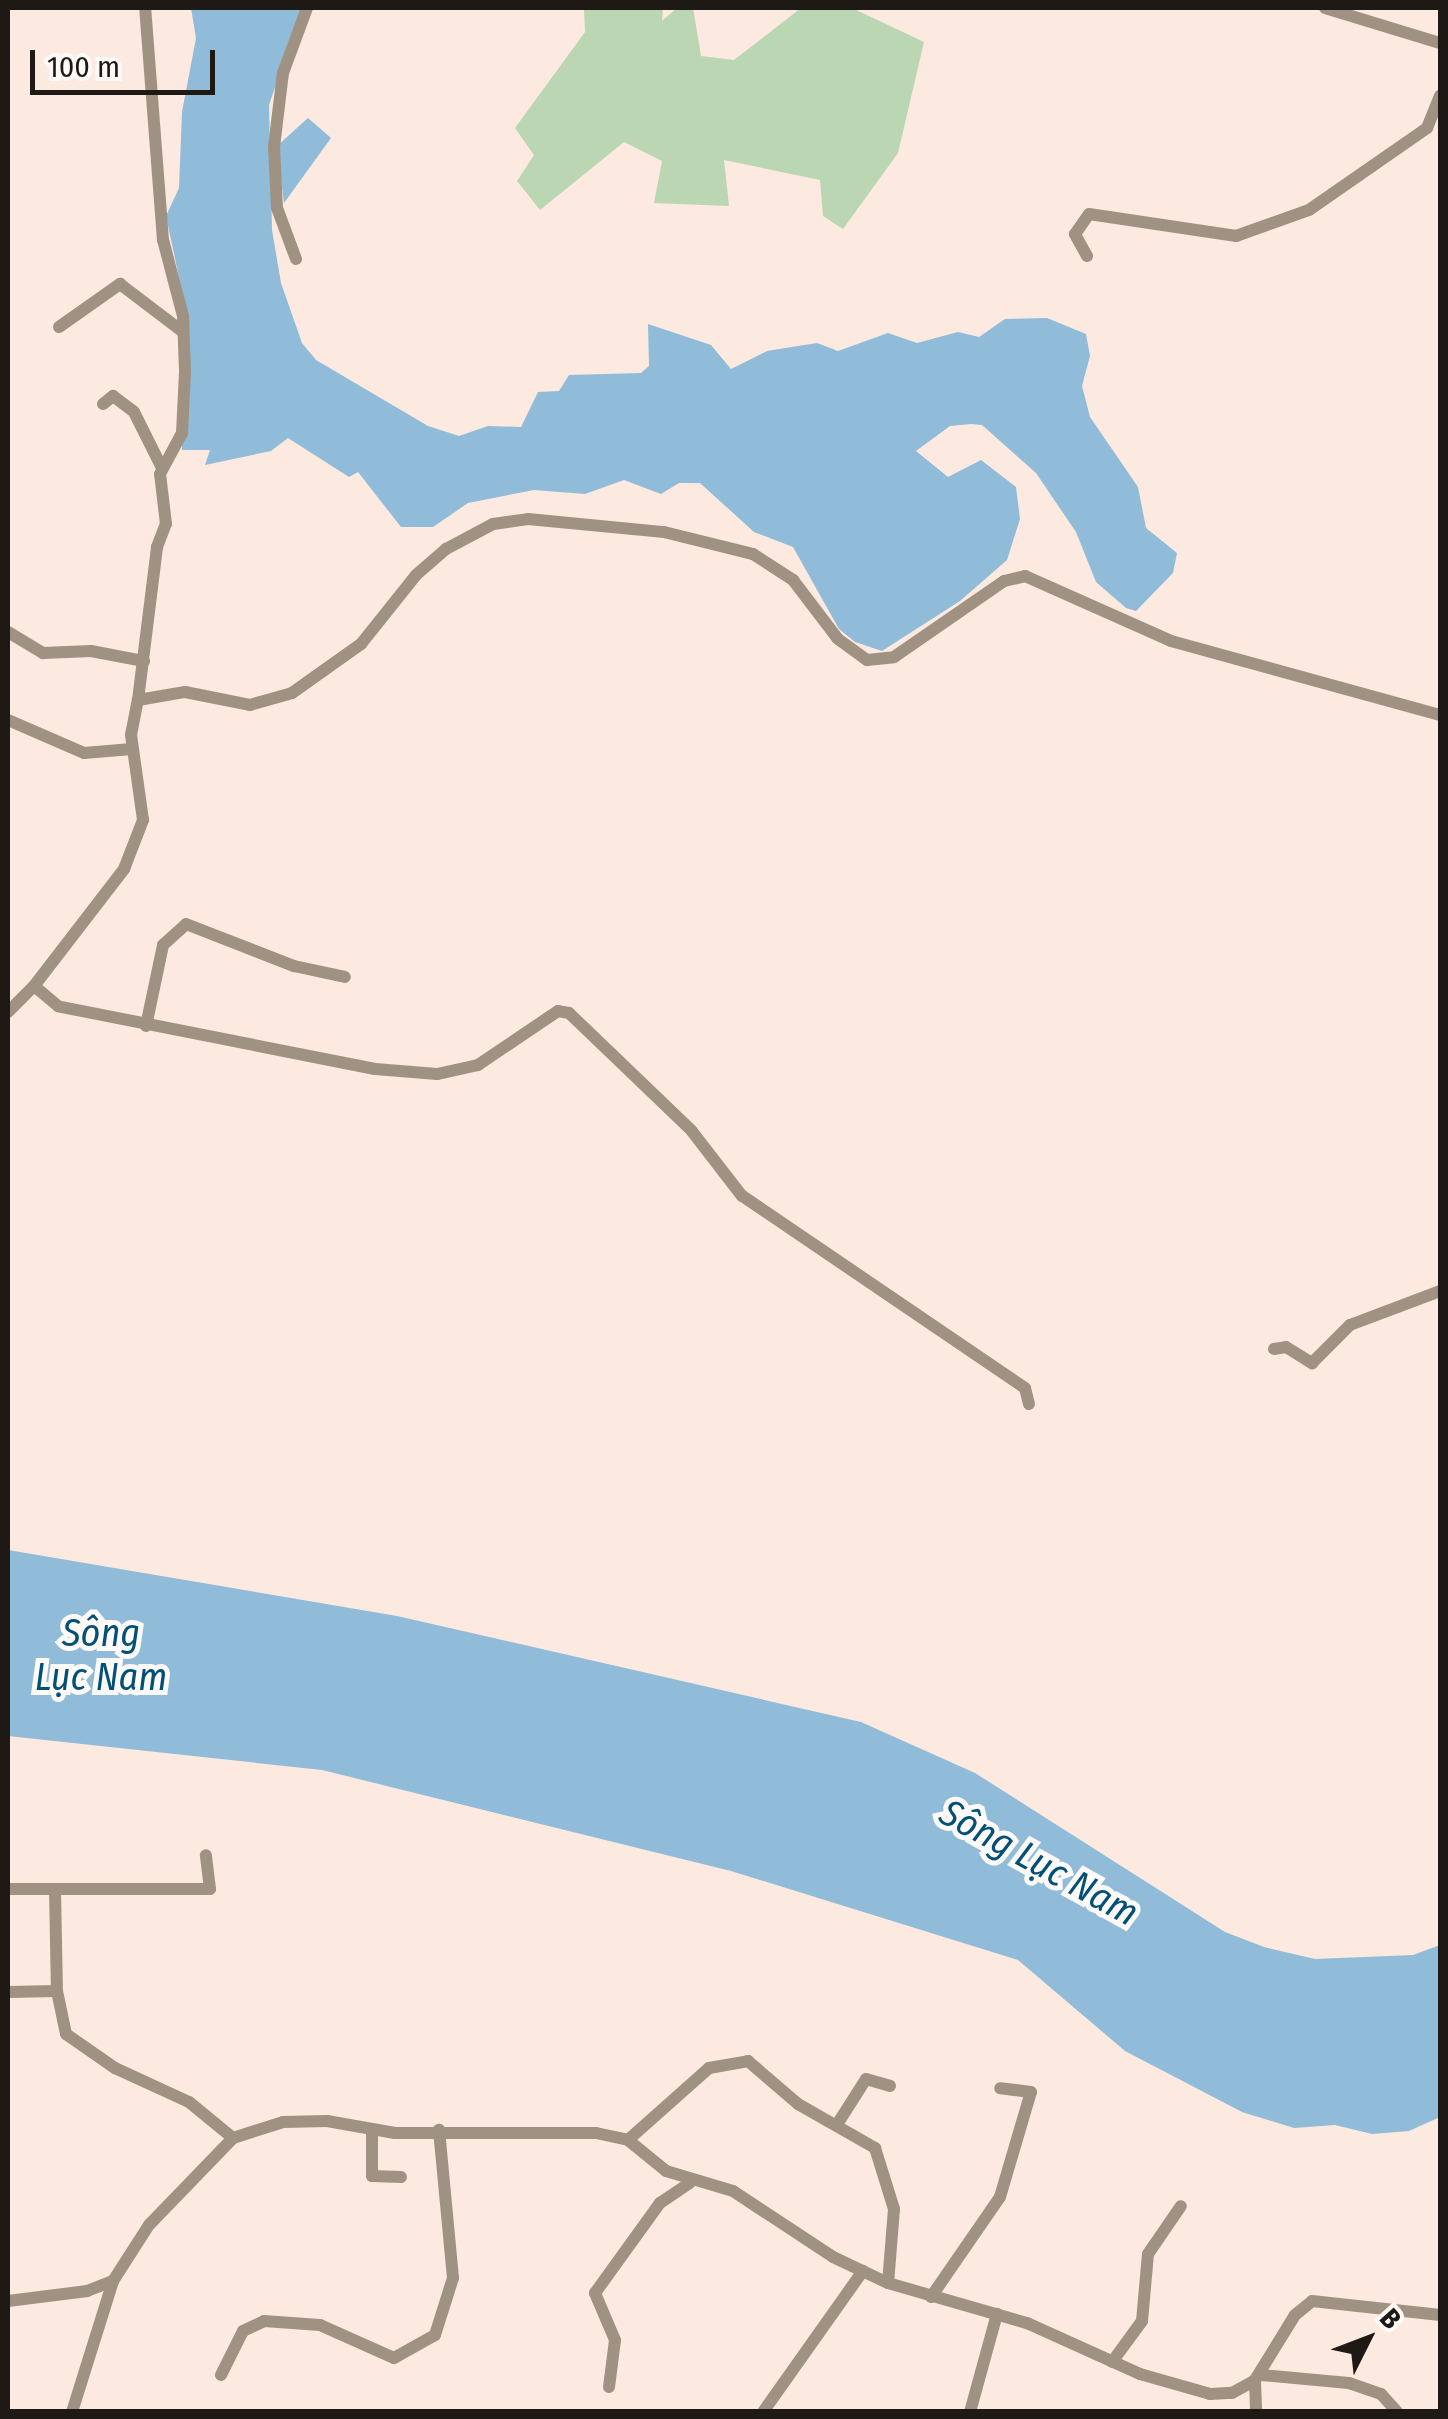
<!DOCTYPE html>
<meta charset="utf-8">
<style>
body{margin:0}
#map{position:relative;width:1448px;height:2419px;overflow:hidden;background:#fce9df;font-family:"Fira Sans Condensed",sans-serif}
div>[style]{position:absolute}
.green>*{inset:0;background:#bad6b2}
.water>*{inset:0;background:#90bbd9}
.street>*{height:12px;margin:-6px;padding:0 6px;transform-origin:6px;border-radius:6px;background:#a09283}
span{translate:-50% -50%;white-space:nowrap;text-align:center;line-height:1.15;-webkit-text-stroke:10px #fefaf8;paint-order:stroke}
.water-label{font-size:38px;color:#005077;font-style:italic}
.frame{position:absolute;inset:0;border:10px solid #1f1916;pointer-events:none}
.north{position:absolute;left:1318px;top:2289px;width:100px;height:100px;-webkit-text-stroke:8px #fefaf8;paint-order:stroke;rotate:48deg;font-size:28px;font-weight:700;line-height:40px;text-align:center;color:#1f1916}
.north::after{content:'';display:block;margin:auto;width:35px;height:45px;background:#1f1916;clip-path:polygon(50% 0,100% 100%,50% 72%,0 100%)}
.scale{position:absolute;left:30px;top:50px;width:185px;height:45px;box-sizing:border-box;border:5px solid #1f1916;border-top:0;padding-left:12px;font-size:30px;line-height:35px;white-space:nowrap;color:#1f1916;-webkit-text-stroke:8px #fefaf8;paint-order:stroke}
</style>
<div id="map">
<div class="green">
<i style="clip-path:polygon(584px 8px,663px 8px,662px 21px,677px 8px,693px 8px,701px 56px,734px 60px,801px 8px,852px 8px,924px 42px,898px 153px,843px 229px,823px 216px,820px 180px,724px 160px,729px 206px,654px 203px,662px 161px,624px 142px,540px 210px,517px 181px,534px 155px,515px 128px,585px 32px)"></i>
</div>
<div class="water">
<i style="clip-path:polygon(191px 8px,302px 8px,269px 105px,272px 230px,281px 283px,302px 343px,316px 360px,428px 426px,459px 436px,488px 426px,521px 427px,538px 392px,559px 391px,569px 375px,641px 373px,649px 366px,648px 324px,711px 345px,731px 369px,767px 351px,817px 343px,838px 351px,888px 333px,917px 343px,958px 332px,979px 337px,1005px 319px,1047px 318px,1086px 334px,1090px 356px,1082px 386px,1090px 417px,1138px 487px,1146px 528px,1177px 553px,1173px 573px,1136px 611px,1126px 608px,1096px 582px,1076px 532px,1036px 473px,982px 425px,971px 424px,950px 426px,916px 451px,948px 477px,981px 460px,1016px 487px,1020px 519px,1007px 560px,960px 601px,882px 651px,855px 642px,839px 629px,793px 547px,754px 532px,700px 483px,679px 483px,661px 494px,624px 480px,585px 494px,534px 490px,468px 503px,433px 527px,401px 527px,358px 472px,349px 477px,288px 438px,271px 451px,205px 465px,210px 450px,182px 450px,184px 301px,166px 216px,179px 188px,182px 112px,196px 38px)"></i>
<i style="clip-path:polygon(308px 118px,331px 138px,284px 203px,277px 146px)"></i>
<i style="clip-path:polygon(8px 1550px,397px 1616px,861px 1722px,975px 1773px,1225px 1932px,1264px 1947px,1315px 1959px,1413px 1955px,1440px 1945px,1440px 2117px,1409px 2131px,1372px 2134px,1335px 2125px,1294px 2128px,1242px 2112px,1125px 2051px,1018px 1960px,731px 1871px,322px 1770px,8px 1736px)"></i>
</div>
<div class="street">
<i style="left:1325px;top:8px;width:120px;rotate:16.9deg"></i>
<i style="left:1087px;top:256px;width:25px;rotate:-119deg"></i>
<i style="left:1075px;top:234px;width:24px;rotate:-55deg"></i>
<i style="left:1089px;top:214px;width:149px;rotate:8.5deg"></i>
<i style="left:1236px;top:236px;width:77px;rotate:-19.6deg"></i>
<i style="left:1309px;top:210px;width:144px;rotate:-34.8deg"></i>
<i style="left:1427px;top:128px;width:35px;rotate:-68deg"></i>
<i style="left:296px;top:259px;width:54px;rotate:-110.4deg"></i>
<i style="left:277px;top:208px;width:61px;rotate:-92.8deg"></i>
<i style="left:274px;top:147px;width:75px;rotate:-83.1deg"></i>
<i style="left:283px;top:73px;width:69px;rotate:-69.7deg"></i>
<i style="left:59px;top:327px;width:75px;rotate:-35.2deg"></i>
<i style="left:120px;top:284px;width:78px;rotate:37.2deg"></i>
<i style="left:103px;top:404px;width:13px;rotate:-39deg"></i>
<i style="left:113px;top:396px;width:26px;rotate:37deg"></i>
<i style="left:134px;top:412px;width:63px;rotate:63.4deg"></i>
<i style="left:8px;top:632px;width:41px;rotate:31deg"></i>
<i style="left:43px;top:653px;width:48px;rotate:-2.4deg"></i>
<i style="left:91px;top:651px;width:54px;rotate:10.7deg"></i>
<i style="left:138px;top:700px;width:154px;rotate:-82.9deg"></i>
<i style="left:157px;top:547px;width:25px;rotate:-69deg"></i>
<i style="left:166px;top:524px;width:50px;rotate:-96.8deg"></i>
<i style="left:160px;top:474px;width:47px;rotate:-61.8deg"></i>
<i style="left:182px;top:433px;width:62px;rotate:-87.2deg"></i>
<i style="left:185px;top:371px;width:55px;rotate:-92.1deg"></i>
<i style="left:183px;top:316px;width:79px;rotate:-104.7deg"></i>
<i style="left:163px;top:240px;width:233px;rotate:-94.4deg"></i>
<i style="left:8px;top:720px;width:83px;rotate:23.5deg"></i>
<i style="left:84px;top:753px;width:48px;rotate:-4.8deg"></i>
<i style="left:8px;top:1012px;width:37px;rotate:-45deg"></i>
<i style="left:146px;top:1026px;width:83px;rotate:-78.1deg"></i>
<i style="left:163px;top:945px;width:31px;rotate:-42deg"></i>
<i style="left:186px;top:924px;width:116px;rotate:21.3deg"></i>
<i style="left:294px;top:966px;width:52px;rotate:12.2deg"></i>
<i style="left:1274px;top:1349px;width:12px;rotate:-9deg"></i>
<i style="left:1286px;top:1347px;width:31px;rotate:32deg"></i>
<i style="left:1312px;top:1363px;width:54px;rotate:-45deg"></i>
<i style="left:1350px;top:1325px;width:96px;rotate:-20.7deg"></i>
<i style="left:1029px;top:1404px;width:16px;rotate:-104deg"></i>
<i style="left:1025px;top:1388px;width:342px;rotate:-145.8deg"></i>
<i style="left:742px;top:1196px;width:83px;rotate:-127.7deg"></i>
<i style="left:691px;top:1130px;width:169px;rotate:-136.2deg"></i>
<i style="left:569px;top:1013px;width:11px;rotate:-170deg"></i>
<i style="left:558px;top:1011px;width:97px;rotate:146deg"></i>
<i style="left:478px;top:1065px;width:42px;rotate:167.6deg"></i>
<i style="left:437px;top:1074px;width:62px;rotate:-175.4deg"></i>
<i style="left:375px;top:1069px;width:323px;rotate:-168.8deg"></i>
<i style="left:58px;top:1006px;width:31px;rotate:-140deg"></i>
<i style="left:34px;top:986px;width:148px;rotate:-52.4deg"></i>
<i style="left:124px;top:869px;width:53px;rotate:-68.8deg"></i>
<i style="left:143px;top:820px;width:86px;rotate:-98deg"></i>
<i style="left:131px;top:735px;width:36px;rotate:-79deg"></i>
<i style="left:138px;top:700px;width:48px;rotate:-9.7deg"></i>
<i style="left:185px;top:692px;width:66px;rotate:11.3deg"></i>
<i style="left:250px;top:705px;width:44px;rotate:-15.9deg"></i>
<i style="left:292px;top:693px;width:85px;rotate:-35.4deg"></i>
<i style="left:361px;top:644px;width:88px;rotate:-51.4deg"></i>
<i style="left:416px;top:575px;width:40px;rotate:-41deg"></i>
<i style="left:446px;top:549px;width:53px;rotate:-28deg"></i>
<i style="left:493px;top:524px;width:35px;rotate:-8deg"></i>
<i style="left:528px;top:519px;width:137px;rotate:5.5deg"></i>
<i style="left:664px;top:532px;width:92px;rotate:13.9deg"></i>
<i style="left:753px;top:554px;width:48px;rotate:33deg"></i>
<i style="left:793px;top:580px;width:74px;rotate:52.7deg"></i>
<i style="left:838px;top:639px;width:36px;rotate:36deg"></i>
<i style="left:867px;top:660px;width:27px;rotate:-6deg"></i>
<i style="left:894px;top:657px;width:134px;rotate:-34.6deg"></i>
<i style="left:1004px;top:581px;width:22px;rotate:-13deg"></i>
<i style="left:1025px;top:576px;width:160px;rotate:24deg"></i>
<i style="left:1171px;top:641px;width:279px;rotate:15.4deg"></i>
<i style="left:8px;top:1889px;width:202px"></i>
<i style="left:210px;top:1889px;width:34px;rotate:-97deg"></i>
<i style="left:55px;top:1890px;width:101px;rotate:88.9deg"></i>
<i style="left:57px;top:1991px;width:44px;rotate:78.2deg"></i>
<i style="left:66px;top:2034px;width:60px;rotate:34.8deg"></i>
<i style="left:115px;top:2068px;width:81px;rotate:24.7deg"></i>
<i style="left:189px;top:2102px;width:57px;rotate:39.3deg"></i>
<i style="left:8px;top:1992px;width:49px;rotate:-1.2deg"></i>
<i style="left:838px;top:2123px;width:52px;rotate:-57.5deg"></i>
<i style="left:866px;top:2079px;width:25px;rotate:16deg"></i>
<i style="left:372px;top:2131px;width:45px;rotate:90deg"></i>
<i style="left:372px;top:2176px;width:29px;rotate:2deg"></i>
<i style="left:628px;top:2140px;width:108px;rotate:-41.6deg"></i>
<i style="left:709px;top:2068px;width:40px;rotate:-10deg"></i>
<i style="left:748px;top:2061px;width:66px;rotate:40.7deg"></i>
<i style="left:798px;top:2104px;width:89px;rotate:29.7deg"></i>
<i style="left:875px;top:2148px;width:64px;rotate:72.7deg"></i>
<i style="left:894px;top:2209px;width:74px;rotate:94.6deg"></i>
<i style="left:931px;top:2297px;width:121px;rotate:-55.4deg"></i>
<i style="left:1000px;top:2197px;width:109px;rotate:-73.6deg"></i>
<i style="left:1031px;top:2092px;width:31px;rotate:-173deg"></i>
<i style="left:8px;top:2301px;width:80px;rotate:-7.2deg"></i>
<i style="left:87px;top:2291px;width:28px;rotate:-21deg"></i>
<i style="left:1112px;top:2362px;width:51px;rotate:-53.8deg"></i>
<i style="left:1142px;top:2321px;width:67px;rotate:-84.9deg"></i>
<i style="left:1148px;top:2254px;width:58px;rotate:-55.5deg"></i>
<i style="left:221px;top:2375px;width:49px;rotate:-63.4deg"></i>
<i style="left:243px;top:2331px;width:23px;rotate:-25deg"></i>
<i style="left:264px;top:2321px;width:56px;rotate:4.1deg"></i>
<i style="left:320px;top:2325px;width:81px;rotate:24deg"></i>
<i style="left:394px;top:2358px;width:47px;rotate:-29.3deg"></i>
<i style="left:435px;top:2335px;width:60px;rotate:-72.5deg"></i>
<i style="left:453px;top:2278px;width:149px;rotate:-95.4deg"></i>
<i style="left:1261px;top:2375px;width:88px;rotate:5.2deg"></i>
<i style="left:1349px;top:2383px;width:34px;rotate:19deg"></i>
<i style="left:1381px;top:2394px;width:24px;rotate:48deg"></i>
<i style="left:1255px;top:2380px;width:32px;rotate:88deg"></i>
<i style="left:609px;top:2387px;width:47px;rotate:-82.7deg"></i>
<i style="left:615px;top:2340px;width:51px;rotate:-113.1deg"></i>
<i style="left:595px;top:2293px;width:111px;rotate:-54.2deg"></i>
<i style="left:660px;top:2203px;width:36px;rotate:-34deg"></i>
<i style="left:72px;top:2412px;width:137px;rotate:-72.6deg"></i>
<i style="left:113px;top:2281px;width:67px;rotate:-57.3deg"></i>
<i style="left:149px;top:2225px;width:121px;rotate:-46deg"></i>
<i style="left:233px;top:2138px;width:52px;rotate:-17.7deg"></i>
<i style="left:283px;top:2122px;width:44px;rotate:-1.3deg"></i>
<i style="left:327px;top:2121px;width:69px;rotate:10deg"></i>
<i style="left:395px;top:2133px;width:201px"></i>
<i style="left:596px;top:2133px;width:33px;rotate:12deg"></i>
<i style="left:628px;top:2140px;width:49px;rotate:39.2deg"></i>
<i style="left:666px;top:2171px;width:70px;rotate:16.6deg"></i>
<i style="left:733px;top:2191px;width:120px;rotate:33.4deg"></i>
<i style="left:833px;top:2257px;width:61px;rotate:25.3deg"></i>
<i style="left:888px;top:2283px;width:145px;rotate:16.1deg"></i>
<i style="left:1027px;top:2323px;width:124px;rotate:24.3deg"></i>
<i style="left:1140px;top:2374px;width:73px;rotate:15.9deg"></i>
<i style="left:1210px;top:2394px;width:22px;rotate:-3deg"></i>
<i style="left:1232px;top:2393px;width:26px;rotate:-29deg"></i>
<i style="left:1255px;top:2380px;width:76px;rotate:-58.4deg"></i>
<i style="left:1295px;top:2315px;width:22px;rotate:-39deg"></i>
<i style="left:1312px;top:2301px;width:129px;rotate:6.2deg"></i>
<i style="left:763px;top:2412px;width:173px;rotate:-54.7deg"></i>
<i style="left:970px;top:2412px;width:102px;rotate:-74.6deg"></i>
</div>
<div class="water-label">
<span style="left:101px;top:1656px">Sông<br>Lục Nam</span>
<span style="left:1039px;top:1863px;rotate:29deg">Sông Lục Nam</span>
</div>
<div class="frame"></div>
<div class="north">B</div>
<div class="scale">100 m</div>
</div>
